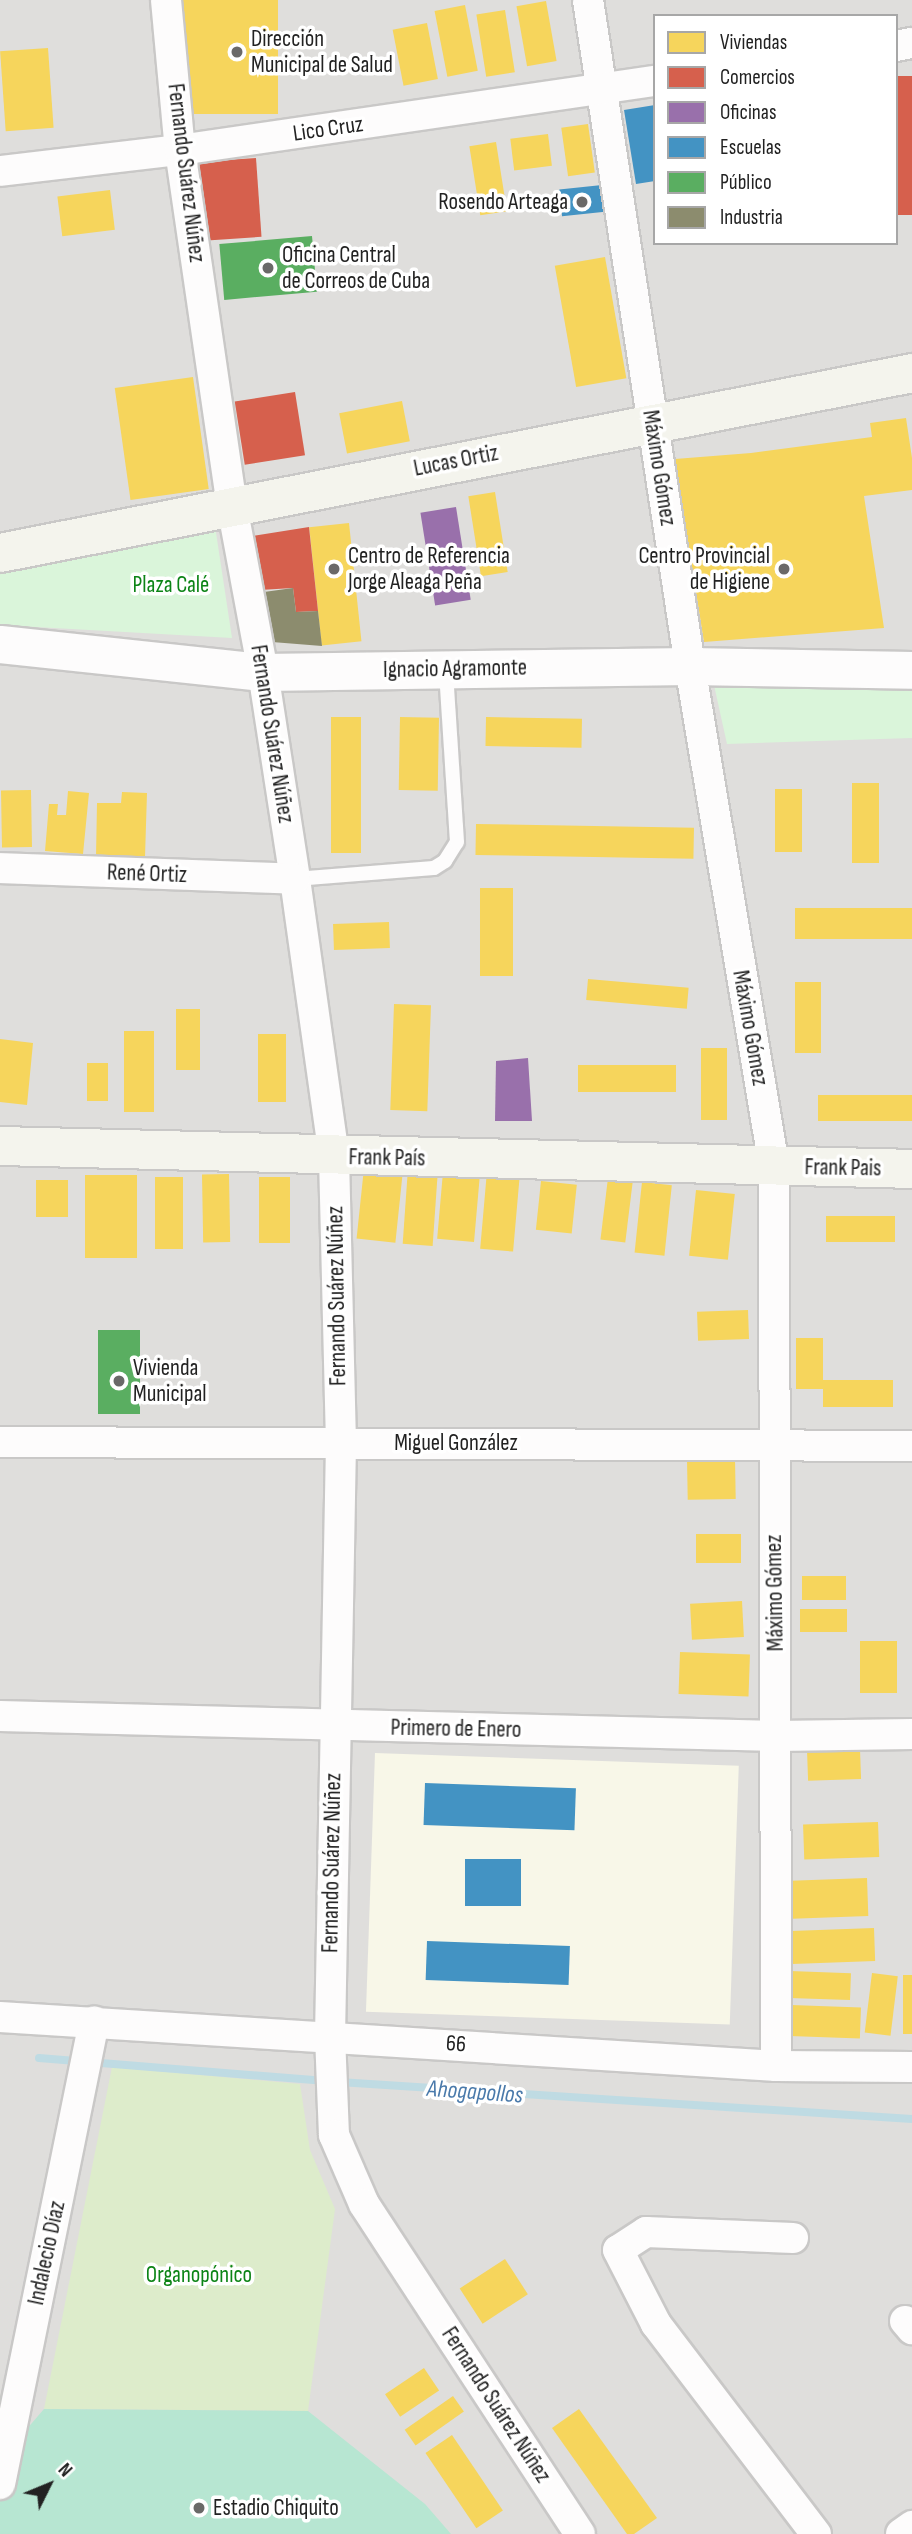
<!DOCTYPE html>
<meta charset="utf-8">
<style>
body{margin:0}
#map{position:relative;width:912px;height:2534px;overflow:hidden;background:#f0eeeb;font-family:"Sofia Sans Condensed",sans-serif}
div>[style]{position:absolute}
.residential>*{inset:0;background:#dfdedc}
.education>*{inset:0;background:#f8f7e8;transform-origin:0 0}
.grass>*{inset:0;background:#ddeccb}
.park>*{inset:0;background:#daf5da}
.pitch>*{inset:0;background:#b7e6d2}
.homes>*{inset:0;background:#f6d55c;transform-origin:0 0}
.shops>*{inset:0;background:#d6604d;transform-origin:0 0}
.offices>*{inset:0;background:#9970ab;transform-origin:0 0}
.schools>*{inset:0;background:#4393c3;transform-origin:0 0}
.public>*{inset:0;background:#5aae61;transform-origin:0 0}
.industry>*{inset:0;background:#8c8c6e}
.stream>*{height:8px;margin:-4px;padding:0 4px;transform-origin:4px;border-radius:4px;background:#bfdbe3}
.roads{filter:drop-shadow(2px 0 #c9c8c7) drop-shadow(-2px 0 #c9c8c7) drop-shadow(0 2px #c9c8c7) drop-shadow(0 -2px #c9c8c7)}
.service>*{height:14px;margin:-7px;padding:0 7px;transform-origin:7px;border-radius:7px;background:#fdfcfc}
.minor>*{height:30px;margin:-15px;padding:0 15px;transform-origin:15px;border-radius:15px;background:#fdfcfc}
.tertiary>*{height:37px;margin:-18.5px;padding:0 18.5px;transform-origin:18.5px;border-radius:18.5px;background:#fdfcfc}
.secondary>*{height:38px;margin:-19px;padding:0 19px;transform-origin:19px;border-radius:19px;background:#f4f4ed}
.dots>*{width:19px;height:19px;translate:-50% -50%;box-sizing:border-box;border:4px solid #fff;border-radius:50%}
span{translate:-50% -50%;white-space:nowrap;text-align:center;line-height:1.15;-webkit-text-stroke:7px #fff;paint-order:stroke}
.poi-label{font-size:23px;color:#222}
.left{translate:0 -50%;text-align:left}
.right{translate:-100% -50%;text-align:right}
.street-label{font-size:23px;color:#222}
.park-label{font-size:23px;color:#0c8416}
.water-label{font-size:24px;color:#4a7aab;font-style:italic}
.legend{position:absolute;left:653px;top:14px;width:245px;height:231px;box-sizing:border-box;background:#fff;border:2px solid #a7a7a7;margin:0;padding:9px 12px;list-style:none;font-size:21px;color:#222}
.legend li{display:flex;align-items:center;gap:14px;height:35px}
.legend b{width:35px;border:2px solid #a7a7a7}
.north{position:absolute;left:14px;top:2450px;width:70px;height:70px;-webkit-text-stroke:5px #fff;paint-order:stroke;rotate:47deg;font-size:19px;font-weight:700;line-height:28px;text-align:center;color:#222}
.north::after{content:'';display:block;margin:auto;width:24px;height:32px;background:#222;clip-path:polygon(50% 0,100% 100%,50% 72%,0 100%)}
</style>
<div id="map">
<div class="residential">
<i style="clip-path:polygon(evenodd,0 0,912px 0,912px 2534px,0 2534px,0 0,655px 16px,896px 16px,896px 243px,655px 243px,655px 16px)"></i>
</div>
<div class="education">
<i style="left:375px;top:1753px;width:364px;height:259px;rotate:2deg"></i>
</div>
<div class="grass">
<i style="clip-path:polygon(112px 2067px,300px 2084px,310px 2150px,335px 2209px,308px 2411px,44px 2409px)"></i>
</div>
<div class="park">
<i style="clip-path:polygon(215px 526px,232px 638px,0 625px,0 568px)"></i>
<i style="clip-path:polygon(912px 684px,912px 738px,727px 744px,714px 685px)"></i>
</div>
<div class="pitch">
<i style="clip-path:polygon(44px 2409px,308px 2411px,425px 2504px,451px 2534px,0 2534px,0 2460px)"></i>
</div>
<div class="homes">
<i style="left:182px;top:0;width:96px;height:114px"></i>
<i style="left:546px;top:1px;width:61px;height:30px;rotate:80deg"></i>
<i style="left:465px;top:5px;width:67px;height:31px;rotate:79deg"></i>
<i style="left:505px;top:10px;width:63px;height:29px;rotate:81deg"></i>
<i style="left:427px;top:23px;width:57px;height:35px;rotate:79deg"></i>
<i style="left:48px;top:48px;width:80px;height:48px;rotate:86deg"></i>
<i style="left:588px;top:124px;width:49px;height:27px;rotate:82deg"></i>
<i style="left:548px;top:134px;width:32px;height:38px;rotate:83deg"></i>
<i style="left:496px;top:142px;width:70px;height:27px;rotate:81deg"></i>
<i style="left:110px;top:190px;width:40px;height:53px;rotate:83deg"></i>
<i style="left:605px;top:257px;width:123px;height:51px;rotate:80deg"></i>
<i style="left:193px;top:377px;width:113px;height:79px;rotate:82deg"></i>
<i style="left:402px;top:401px;width:41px;height:64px;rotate:79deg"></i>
<i style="clip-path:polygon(906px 418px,912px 458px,912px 490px,864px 496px,884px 628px,704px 642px,675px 459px,751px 453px,872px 437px,870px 423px)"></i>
<i style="left:495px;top:492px;width:81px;height:27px;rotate:81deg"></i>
<i style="left:349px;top:523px;width:119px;height:40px;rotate:84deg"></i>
<i style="left:331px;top:717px;width:30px;height:136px"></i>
<i style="left:400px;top:717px;width:39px;height:73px;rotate:1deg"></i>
<i style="left:486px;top:717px;width:96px;height:29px;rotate:1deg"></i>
<i style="left:852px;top:783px;width:27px;height:80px"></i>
<i style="left:775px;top:789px;width:27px;height:63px"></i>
<i style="left:31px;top:790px;width:57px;height:30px;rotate:89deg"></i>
<i style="clip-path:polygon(68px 791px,89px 793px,83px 854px,45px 851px,49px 804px,58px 804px,57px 815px,66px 815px)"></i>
<i style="clip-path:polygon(122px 792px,147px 793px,145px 857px,96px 856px,97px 803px,121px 803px)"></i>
<i style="left:476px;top:824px;width:218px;height:31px;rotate:1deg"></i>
<i style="left:480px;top:888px;width:33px;height:88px"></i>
<i style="left:795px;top:908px;width:117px;height:31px"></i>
<i style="left:389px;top:922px;width:26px;height:56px;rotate:88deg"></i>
<i style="left:588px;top:979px;width:101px;height:21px;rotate:5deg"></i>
<i style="left:795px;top:982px;width:26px;height:71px"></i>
<i style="left:394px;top:1004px;width:37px;height:106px;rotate:2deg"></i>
<i style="left:176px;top:1009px;width:24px;height:61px"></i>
<i style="left:124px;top:1031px;width:30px;height:81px"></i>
<i style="left:258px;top:1034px;width:28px;height:68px"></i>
<i style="clip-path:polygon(0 1039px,33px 1043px,27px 1105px,0 1102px)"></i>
<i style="left:701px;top:1048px;width:26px;height:72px"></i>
<i style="left:87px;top:1063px;width:21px;height:38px"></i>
<i style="left:578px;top:1065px;width:98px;height:27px"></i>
<i style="left:818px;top:1095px;width:94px;height:26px"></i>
<i style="left:364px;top:1168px;width:39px;height:71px;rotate:6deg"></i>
<i style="left:408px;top:1168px;width:30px;height:76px;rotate:4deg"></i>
<i style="left:487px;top:1171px;width:33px;height:78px;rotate:5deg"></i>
<i style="left:443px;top:1172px;width:37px;height:67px;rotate:5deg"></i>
<i style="left:229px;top:1174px;width:68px;height:27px;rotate:89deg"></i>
<i style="left:85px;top:1175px;width:52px;height:83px"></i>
<i style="left:155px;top:1177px;width:28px;height:72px"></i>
<i style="left:259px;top:1177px;width:31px;height:66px"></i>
<i style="left:608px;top:1178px;width:25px;height:62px;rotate:7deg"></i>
<i style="left:36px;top:1180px;width:32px;height:37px"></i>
<i style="left:541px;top:1181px;width:36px;height:49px;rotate:6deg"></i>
<i style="left:642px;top:1182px;width:30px;height:71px;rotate:6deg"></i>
<i style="left:696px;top:1190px;width:39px;height:66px;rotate:6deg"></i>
<i style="left:826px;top:1216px;width:69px;height:26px"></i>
<i style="left:748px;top:1310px;width:29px;height:51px;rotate:88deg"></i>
<i style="clip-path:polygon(796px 1338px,823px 1338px,823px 1380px,893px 1380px,893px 1407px,823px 1407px,823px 1389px,796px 1389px)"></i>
<i style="left:735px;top:1458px;width:41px;height:48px;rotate:89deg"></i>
<i style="left:741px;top:1534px;width:29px;height:45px;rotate:90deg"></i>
<i style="left:802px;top:1576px;width:44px;height:24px"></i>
<i style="left:742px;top:1601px;width:36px;height:52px;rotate:87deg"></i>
<i style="left:800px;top:1609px;width:47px;height:23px"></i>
<i style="left:860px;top:1641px;width:37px;height:52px"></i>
<i style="left:680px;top:1652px;width:70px;height:42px;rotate:2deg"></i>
<i style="left:860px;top:1749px;width:30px;height:53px;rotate:88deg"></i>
<i style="left:878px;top:1822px;width:35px;height:75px;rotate:88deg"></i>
<i style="left:867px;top:1878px;width:38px;height:76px;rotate:88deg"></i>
<i style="left:874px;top:1928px;width:33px;height:83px;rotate:88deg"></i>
<i style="left:790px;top:1971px;width:61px;height:27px;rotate:2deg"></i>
<i style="left:872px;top:1973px;width:26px;height:60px;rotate:7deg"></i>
<i style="left:903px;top:1975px;width:9px;height:59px"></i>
<i style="left:791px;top:2005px;width:70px;height:31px;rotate:2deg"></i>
<i style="left:505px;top:2259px;width:42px;height:54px;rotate:57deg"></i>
<i style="left:424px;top:2368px;width:27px;height:47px;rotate:56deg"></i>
<i style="left:453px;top:2396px;width:19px;height:59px;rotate:55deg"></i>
<i style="clip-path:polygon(579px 2409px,657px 2518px,634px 2534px,627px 2534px,552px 2428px)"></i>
<i style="left:452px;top:2435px;width:91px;height:32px;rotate:56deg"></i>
</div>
<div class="shops">
<i style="left:912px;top:76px;width:139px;height:16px;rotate:90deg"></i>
<i style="left:256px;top:158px;width:79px;height:58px;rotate:86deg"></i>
<i style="left:295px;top:392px;width:64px;height:61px;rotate:81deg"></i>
<i style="clip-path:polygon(309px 527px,318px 611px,296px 612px,293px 588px,260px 590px,252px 536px)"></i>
</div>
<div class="offices">
<i style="left:456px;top:507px;width:94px;height:36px;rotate:81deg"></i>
<i style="clip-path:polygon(528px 1058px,532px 1121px,495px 1121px,496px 1061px)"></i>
</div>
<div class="schools">
<i style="clip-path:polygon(655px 105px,655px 181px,636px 184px,624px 110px)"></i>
<i style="left:602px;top:185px;width:27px;height:43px;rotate:84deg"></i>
<i style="left:425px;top:1783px;width:151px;height:42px;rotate:2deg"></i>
<i style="left:465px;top:1859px;width:56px;height:47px"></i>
<i style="left:427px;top:1941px;width:143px;height:39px;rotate:2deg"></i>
</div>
<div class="public">
<i style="left:312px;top:236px;width:56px;height:93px;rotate:85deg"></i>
<i style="left:98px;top:1330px;width:42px;height:84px"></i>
</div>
<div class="industry">
<i style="clip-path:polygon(293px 588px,296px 612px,318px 611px,322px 646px,272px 642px,264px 592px)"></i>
</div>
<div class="stream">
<i style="left:39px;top:2058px;width:288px;rotate:4.6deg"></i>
<i style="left:339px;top:2082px;width:574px;rotate:3.69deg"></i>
</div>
<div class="roads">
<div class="service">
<i style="left:295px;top:879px;width:139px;rotate:-4.5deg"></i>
<i style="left:434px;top:868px;width:13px;rotate:-32deg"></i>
<i style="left:445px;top:861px;width:22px;rotate:-58deg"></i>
<i style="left:457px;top:842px;width:171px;rotate:-93.7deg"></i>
</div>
<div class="minor">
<i style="left:166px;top:0;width:151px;rotate:84.7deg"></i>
<i style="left:180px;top:150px;width:360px;rotate:81.7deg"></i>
<i style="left:232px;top:506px;width:169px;rotate:79.4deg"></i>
<i style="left:263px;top:672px;width:209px;rotate:81.2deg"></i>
<i style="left:295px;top:879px;width:281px;rotate:82deg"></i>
<i style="left:334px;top:1157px;width:286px;rotate:88.6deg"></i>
<i style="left:341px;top:1443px;width:593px;rotate:91.06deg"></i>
<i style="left:330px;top:2036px;width:99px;rotate:87.7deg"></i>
<i style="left:334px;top:2135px;width:75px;rotate:66.5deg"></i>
<i style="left:364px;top:2204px;width:394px;rotate:56.8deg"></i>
<i style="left:588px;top:0;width:674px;rotate:81.29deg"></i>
<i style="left:690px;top:666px;width:507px;rotate:80.46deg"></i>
<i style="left:774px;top:1166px;width:900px;rotate:89.87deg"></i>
<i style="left:896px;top:46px;width:16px;rotate:-11deg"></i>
<i style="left:0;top:171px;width:181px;rotate:-6.7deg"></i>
<i style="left:180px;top:150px;width:480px;rotate:-8.3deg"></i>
<i style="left:0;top:868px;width:295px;rotate:2.1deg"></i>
<i style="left:0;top:1442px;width:912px;rotate:0.25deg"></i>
<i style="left:0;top:1716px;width:777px;rotate:1.47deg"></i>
<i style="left:777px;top:1736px;width:135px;rotate:-0.8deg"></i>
<i style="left:0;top:2017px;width:778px;rotate:3.61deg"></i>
<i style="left:776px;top:2066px;width:136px;rotate:0.4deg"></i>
<i style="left:793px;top:2238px;width:147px;rotate:-177.7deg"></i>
<i style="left:646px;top:2232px;width:33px;rotate:147deg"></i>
<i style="left:618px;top:2250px;width:83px;rotate:62.8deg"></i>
<i style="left:656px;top:2324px;width:264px;rotate:52.7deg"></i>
<i style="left:905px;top:2321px;width:11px;rotate:49deg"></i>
<i style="left:0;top:2484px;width:472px;rotate:-78.5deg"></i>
<i style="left:901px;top:2534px;width:14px;rotate:-36deg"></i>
</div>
<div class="tertiary">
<i style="left:0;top:644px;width:264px;rotate:6.1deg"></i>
<i style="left:263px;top:672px;width:427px;rotate:-0.8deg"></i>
<i style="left:690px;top:666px;width:222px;rotate:1deg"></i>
</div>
<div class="secondary">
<i style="left:0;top:553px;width:930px;rotate:-11.16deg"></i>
<i style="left:0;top:1146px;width:912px;rotate:1.44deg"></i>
</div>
</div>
<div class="dots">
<i style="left:237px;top:52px;background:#6a6968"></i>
<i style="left:582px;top:202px;background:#6a6968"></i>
<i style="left:268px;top:268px;background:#6a6968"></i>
<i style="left:334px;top:569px;background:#6a6968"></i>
<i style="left:784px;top:569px;background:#6a6968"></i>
<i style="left:119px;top:1381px;background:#6a6968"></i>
<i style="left:199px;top:2508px;background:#6a6968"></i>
</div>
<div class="poi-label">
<span class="left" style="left:251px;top:52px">Dirección<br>Municipal de Salud</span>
<span class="right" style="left:568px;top:202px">Rosendo Arteaga</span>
<span class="left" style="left:282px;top:268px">Oficina Central<br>de Correos de Cuba</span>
<span class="left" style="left:348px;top:569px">Centro de Referencia<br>Jorge Aleaga Peña</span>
<span class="right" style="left:770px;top:569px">Centro Provincial<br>de Higiene</span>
<span class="left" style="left:133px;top:1381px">Vivienda<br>Municipal</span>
<span class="left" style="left:213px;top:2508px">Estadio Chiquito</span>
</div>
<div class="street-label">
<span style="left:328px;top:129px;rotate:-8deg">Lico Cruz</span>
<span style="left:186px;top:173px;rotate:83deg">Fernando Suárez Núñez</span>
<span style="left:456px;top:461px;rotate:-11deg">Lucas Ortiz</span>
<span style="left:659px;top:468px;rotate:81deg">Máximo Gómez</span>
<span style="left:455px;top:669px;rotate:-1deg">Ignacio Agramonte</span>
<span style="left:272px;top:734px;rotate:81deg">Fernando Suárez Núñez</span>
<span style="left:147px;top:874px;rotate:2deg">René Ortiz</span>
<span style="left:750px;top:1028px;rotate:80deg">Máximo Gómez</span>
<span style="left:387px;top:1158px;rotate:1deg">Frank País</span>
<span style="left:843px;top:1168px;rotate:1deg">Frank Pais</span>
<span style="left:337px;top:1296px;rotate:-91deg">Fernando Suárez Núñez</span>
<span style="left:456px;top:1443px">Miguel González</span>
<span style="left:775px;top:1593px;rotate:-91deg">Máximo Gómez</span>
<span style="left:456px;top:1729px;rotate:1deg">Primero de Enero</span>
<span style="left:332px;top:1863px;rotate:-89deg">Fernando Suárez Núñez</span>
<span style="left:456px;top:2044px;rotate:4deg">66</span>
<span style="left:47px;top:2253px;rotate:-78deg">Indalecio Díaz</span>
<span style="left:496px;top:2405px;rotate:57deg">Fernando Suárez Núñez</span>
</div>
<div class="park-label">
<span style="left:171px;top:585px">Plaza Calé</span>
<span style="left:199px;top:2275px">Organopónico</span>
</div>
<div class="water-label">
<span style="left:475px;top:2092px;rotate:4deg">Ahogapollos</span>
</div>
<ul class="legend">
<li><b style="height:19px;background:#f6d55c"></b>Viviendas</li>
<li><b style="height:19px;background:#d6604d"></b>Comercios</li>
<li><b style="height:19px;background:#9970ab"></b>Oficinas</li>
<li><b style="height:19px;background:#4393c3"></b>Escuelas</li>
<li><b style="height:19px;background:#5aae61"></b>Público</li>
<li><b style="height:19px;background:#8c8c6e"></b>Industria</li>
</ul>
<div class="north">N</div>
</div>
